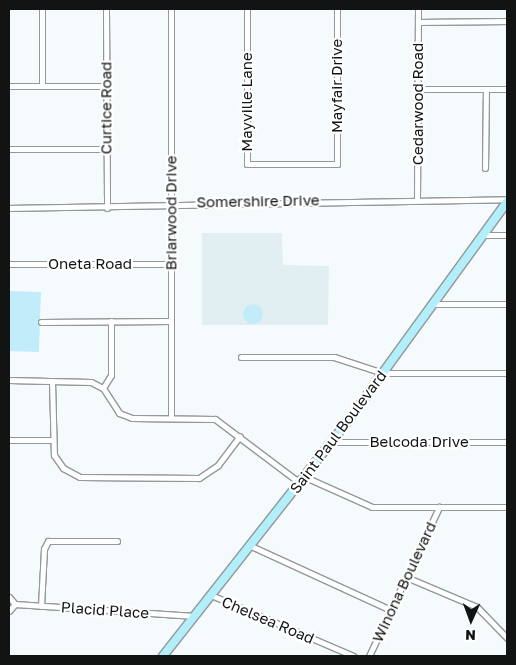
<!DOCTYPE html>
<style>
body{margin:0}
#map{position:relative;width:516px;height:665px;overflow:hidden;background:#f5fbfd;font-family:"Golos Text",sans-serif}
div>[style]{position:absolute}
.built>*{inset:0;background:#e1eff3}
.green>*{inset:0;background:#c2ecfa;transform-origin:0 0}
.round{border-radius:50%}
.roads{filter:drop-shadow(1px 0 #93989a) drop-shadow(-1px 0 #93989a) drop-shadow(0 1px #93989a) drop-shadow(0 -1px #93989a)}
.street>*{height:5px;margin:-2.5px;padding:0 2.5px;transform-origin:2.5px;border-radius:2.5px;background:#fff}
.secondary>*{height:8px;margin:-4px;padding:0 4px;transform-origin:4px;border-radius:4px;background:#b3effb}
span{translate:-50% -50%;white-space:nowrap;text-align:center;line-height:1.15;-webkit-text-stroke:4.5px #fff;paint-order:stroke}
.street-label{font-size:15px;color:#121414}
.frame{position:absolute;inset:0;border:10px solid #121414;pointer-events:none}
.north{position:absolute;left:446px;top:595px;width:50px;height:50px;-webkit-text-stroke:4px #fff;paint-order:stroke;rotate:182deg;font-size:14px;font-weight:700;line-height:20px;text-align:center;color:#121414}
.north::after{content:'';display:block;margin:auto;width:18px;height:22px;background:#121414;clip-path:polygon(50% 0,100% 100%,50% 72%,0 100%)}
</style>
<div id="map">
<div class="built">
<i style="clip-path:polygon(202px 233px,282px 233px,283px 265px,329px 266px,328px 325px,202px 325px)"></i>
</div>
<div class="green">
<i style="left:9px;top:291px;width:32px;height:60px;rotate:2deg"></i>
<i class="round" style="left:243px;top:304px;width:20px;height:20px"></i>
</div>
<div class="roads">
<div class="street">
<i style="left:42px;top:9px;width:77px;rotate:90deg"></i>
<i style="left:106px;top:9px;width:199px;rotate:89.7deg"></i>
<i style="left:171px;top:9px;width:409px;rotate:90deg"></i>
<i style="left:247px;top:9px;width:155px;rotate:90deg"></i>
<i style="left:247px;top:164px;width:90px"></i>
<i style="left:337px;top:164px;width:155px;rotate:-90deg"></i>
<i style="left:418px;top:22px;width:89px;rotate:-0.6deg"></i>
<i style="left:9px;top:86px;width:97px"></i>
<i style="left:418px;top:89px;width:89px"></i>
<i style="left:9px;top:149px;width:97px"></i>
<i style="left:485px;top:168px;width:79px;rotate:-89.3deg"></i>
<i style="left:417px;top:200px;width:191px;rotate:-89.7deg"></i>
<i style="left:9px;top:208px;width:498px;rotate:-1deg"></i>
<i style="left:483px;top:235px;width:24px"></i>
<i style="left:9px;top:264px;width:162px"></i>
<i style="left:433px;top:304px;width:74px"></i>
<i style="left:41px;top:322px;width:130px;rotate:-0.4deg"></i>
<i style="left:241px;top:357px;width:93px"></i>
<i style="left:334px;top:357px;width:52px;rotate:18.1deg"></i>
<i style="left:383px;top:373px;width:124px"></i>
<i style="left:9px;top:380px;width:82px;rotate:1.4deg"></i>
<i style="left:91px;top:382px;width:13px;rotate:27deg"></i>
<i style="left:103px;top:388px;width:30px;rotate:57deg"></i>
<i style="left:119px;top:413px;width:14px;rotate:21deg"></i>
<i style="left:132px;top:418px;width:83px;rotate:0.7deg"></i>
<i style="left:215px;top:419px;width:106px;rotate:37deg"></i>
<i style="left:52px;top:381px;width:74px;rotate:88.5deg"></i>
<i style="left:54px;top:455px;width:16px;rotate:55deg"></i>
<i style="left:63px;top:468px;width:19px;rotate:28deg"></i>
<i style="left:80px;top:477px;width:119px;rotate:0.5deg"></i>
<i style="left:199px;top:478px;width:23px;rotate:-34deg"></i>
<i style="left:218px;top:465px;width:36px;rotate:-53deg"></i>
<i style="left:103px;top:388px;width:15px;rotate:-58deg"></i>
<i style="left:111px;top:375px;width:54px;rotate:-90deg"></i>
<i style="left:9px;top:440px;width:42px"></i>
<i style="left:331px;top:442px;width:176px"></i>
<i style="left:305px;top:477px;width:73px;rotate:24.1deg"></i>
<i style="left:372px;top:507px;width:135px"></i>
<i style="left:251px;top:546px;width:154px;rotate:24.6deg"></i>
<i style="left:406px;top:577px;width:77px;rotate:22.9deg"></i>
<i style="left:477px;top:607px;width:43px;rotate:45.9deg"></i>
<i style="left:211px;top:595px;width:155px;rotate:23.2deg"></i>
<i style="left:9px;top:597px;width:9px;rotate:49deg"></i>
<i style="left:15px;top:604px;width:9px;rotate:131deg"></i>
<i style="left:15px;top:604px;width:180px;rotate:3.8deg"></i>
<i style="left:41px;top:606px;width:57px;rotate:-87deg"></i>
<i style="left:44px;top:549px;width:9px;rotate:-63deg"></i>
<i style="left:48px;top:541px;width:69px"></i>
<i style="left:369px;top:656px;width:165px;rotate:-64.8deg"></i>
</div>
<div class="secondary">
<i style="left:163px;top:656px;width:294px;rotate:-51.8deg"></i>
<i style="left:345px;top:425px;width:276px;rotate:-54deg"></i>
</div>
</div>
<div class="street-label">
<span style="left:337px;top:86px;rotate:-90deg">Mayfair Drive</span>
<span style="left:247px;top:102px;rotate:-90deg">Mayville Lane</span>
<span style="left:418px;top:104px;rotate:-90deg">Cedarwood Road</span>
<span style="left:106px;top:108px;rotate:-90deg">Curtice Road</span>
<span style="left:258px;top:201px;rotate:-1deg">Somershire Drive</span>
<span style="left:171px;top:213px;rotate:-90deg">Briarwood Drive</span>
<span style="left:90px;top:264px">Oneta Road</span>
<span style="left:338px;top:432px;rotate:-53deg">Saint Paul Boulevard</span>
<span style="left:419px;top:442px">Belcoda Drive</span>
<span style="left:404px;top:582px;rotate:-65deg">Winona Boulevard</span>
<span style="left:105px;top:610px;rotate:4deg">Placid Place</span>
<span style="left:268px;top:620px;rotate:23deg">Chelsea Road</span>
</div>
<div class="frame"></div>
<div class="north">N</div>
</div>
